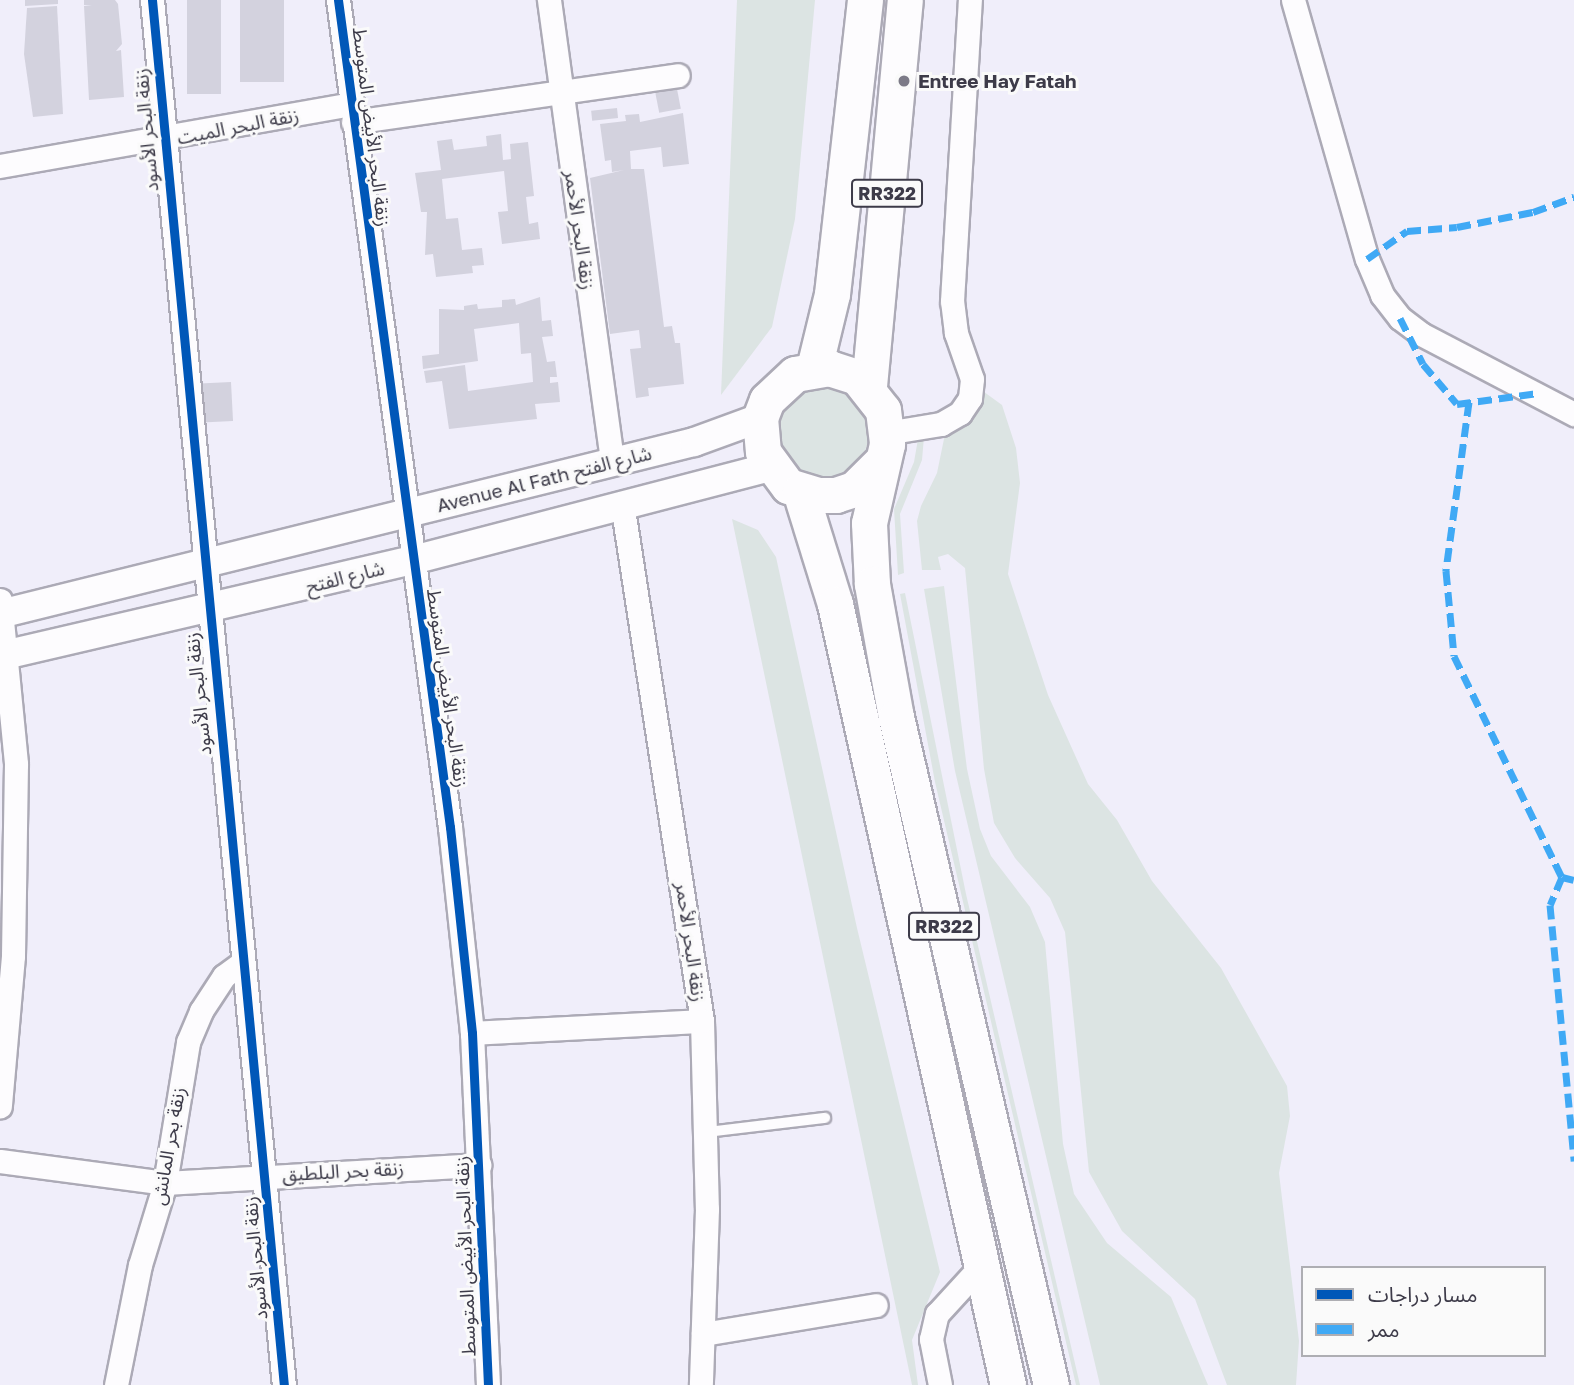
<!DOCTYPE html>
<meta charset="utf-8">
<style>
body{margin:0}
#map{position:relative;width:1574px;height:1385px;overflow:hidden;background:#f0eefa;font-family:"Golos Text","Noto Sans Arabic",sans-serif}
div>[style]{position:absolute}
.green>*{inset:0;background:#dce4e3}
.round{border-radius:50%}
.building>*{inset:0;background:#d3d2de;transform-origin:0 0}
.roads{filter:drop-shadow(2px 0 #acaab6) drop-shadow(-2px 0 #acaab6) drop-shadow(0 2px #acaab6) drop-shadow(0 -2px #acaab6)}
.service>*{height:10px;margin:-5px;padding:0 5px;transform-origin:5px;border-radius:5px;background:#fdfcfe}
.minor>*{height:23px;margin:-11.5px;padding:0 11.5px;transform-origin:11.5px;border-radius:11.5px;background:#fdfcfe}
.tertiary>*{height:28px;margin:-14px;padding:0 14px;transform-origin:14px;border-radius:14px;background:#fdfcfe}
.primary>*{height:35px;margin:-17.5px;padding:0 17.5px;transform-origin:17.5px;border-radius:17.5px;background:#fdfcfe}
.quiet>*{height:7px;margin-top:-3.5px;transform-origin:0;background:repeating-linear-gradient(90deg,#3fa9f5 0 14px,transparent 0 21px)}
.cycleway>*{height:9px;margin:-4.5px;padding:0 4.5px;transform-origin:4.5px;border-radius:4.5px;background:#0057b8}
.dots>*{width:19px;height:19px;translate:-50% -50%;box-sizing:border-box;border:4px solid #fafafa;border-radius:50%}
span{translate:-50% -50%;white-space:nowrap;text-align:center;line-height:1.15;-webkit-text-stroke:6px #fafafa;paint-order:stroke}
.shield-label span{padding:2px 5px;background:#fafafa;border:2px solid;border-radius:5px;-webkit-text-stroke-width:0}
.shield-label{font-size:18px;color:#3d3b49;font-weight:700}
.poi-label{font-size:19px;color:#3d3b49;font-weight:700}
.left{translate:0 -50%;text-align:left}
.street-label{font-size:19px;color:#3d3b49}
.legend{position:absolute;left:1301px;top:1266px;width:245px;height:91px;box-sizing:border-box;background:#fafafa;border:2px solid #aeaeb3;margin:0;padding:9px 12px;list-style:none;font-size:21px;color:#3d3b49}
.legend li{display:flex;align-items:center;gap:14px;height:35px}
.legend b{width:35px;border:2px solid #aeaeb3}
</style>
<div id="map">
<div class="green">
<i style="clip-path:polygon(737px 0,815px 0,795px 219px,772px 327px,721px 395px)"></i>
<i class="round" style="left:777px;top:386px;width:92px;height:92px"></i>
<i style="clip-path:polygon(980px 389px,1002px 405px,1016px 448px,1020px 483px,1008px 574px,1048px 695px,1088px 784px,1117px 820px,1152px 881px,1221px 968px,1287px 1086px,1290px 1116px,1279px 1173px,1299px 1341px,1296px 1385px,1227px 1385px,1195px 1299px,1122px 1231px,1089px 1172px,1065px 932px,1050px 898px,1015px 858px,994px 823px,984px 769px,965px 568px,948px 554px,938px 557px,941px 570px,922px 570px,917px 521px,921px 506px,937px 473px,945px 434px,957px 431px,975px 414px)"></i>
<i style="clip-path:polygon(924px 437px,922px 460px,900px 514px,904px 573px,898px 575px,894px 509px,914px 462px,918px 439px)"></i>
<i style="clip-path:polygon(732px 519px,758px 530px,776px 557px,857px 928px,940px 1272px,912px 1340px,918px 1385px,912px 1385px)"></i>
<i style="clip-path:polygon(944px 586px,967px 769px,980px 829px,991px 856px,1030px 907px,1045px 942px,1063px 1144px,1074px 1194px,1107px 1243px,1171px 1297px,1208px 1385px,1100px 1385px,955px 771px,924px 589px)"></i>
<i style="clip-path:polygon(905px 593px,966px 894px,1080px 1385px,1076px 1385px,935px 782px,900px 594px)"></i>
</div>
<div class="building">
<i style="clip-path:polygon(25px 0,58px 0,58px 4px,25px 6px)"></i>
<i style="clip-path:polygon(84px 0,115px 0,118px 4px,122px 44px,116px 51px,121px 50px,124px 97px,89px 100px,84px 6px,92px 5px,84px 5px)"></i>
<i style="left:187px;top:0;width:34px;height:94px"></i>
<i style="left:240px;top:0;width:44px;height:82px"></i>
<i style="clip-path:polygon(57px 6px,63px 114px,33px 117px,24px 54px,27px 8px)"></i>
<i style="left:677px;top:89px;width:20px;height:22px;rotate:79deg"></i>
<i style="left:617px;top:108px;width:10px;height:26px;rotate:84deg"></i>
<i style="clip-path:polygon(683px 113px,689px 164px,663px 167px,661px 147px,630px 151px,631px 169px,644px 169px,664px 327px,672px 326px,675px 343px,680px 343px,684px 384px,648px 388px,649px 396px,636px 398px,630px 349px,641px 348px,639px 330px,610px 334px,590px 178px,624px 170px,612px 172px,611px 160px,605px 161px,600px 124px,626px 121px,625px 115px,639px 114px,640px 122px)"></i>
<i style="clip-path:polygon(501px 134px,503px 160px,511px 159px,510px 144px,528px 142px,534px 196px,526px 197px,529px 224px,538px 222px,540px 239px,502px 244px,498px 212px,508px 211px,504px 171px,442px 179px,446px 219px,458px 218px,462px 250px,482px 248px,484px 265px,472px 266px,473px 273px,436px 277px,433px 254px,425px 255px,427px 212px,421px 212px,415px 173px,441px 170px,437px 141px,452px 139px,454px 150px,487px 146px,486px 136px)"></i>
<i style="clip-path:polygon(540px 297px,542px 321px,551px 320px,553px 336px,542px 337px,547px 362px,555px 361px,557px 377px,550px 377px,550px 383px,558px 382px,560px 402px,535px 404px,537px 419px,449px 429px,442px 381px,426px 383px,424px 371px,465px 365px,468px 391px,533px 382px,531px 353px,521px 354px,519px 323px,474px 329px,478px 361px,423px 369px,422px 356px,439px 354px,439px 309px,464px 310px,464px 306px,477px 304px,478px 309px,502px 307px,502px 300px,515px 299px,516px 305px)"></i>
<i style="left:231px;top:382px;width:39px;height:31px;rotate:87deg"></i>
</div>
<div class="roads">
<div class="service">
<i style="left:707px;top:1132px;width:119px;rotate:-6.8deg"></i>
</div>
<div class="minor">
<i style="left:152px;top:0;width:1391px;rotate:84.56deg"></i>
<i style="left:338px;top:0;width:835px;rotate:82.29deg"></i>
<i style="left:450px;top:827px;width:207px;rotate:83.9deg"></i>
<i style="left:472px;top:1033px;width:352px;rotate:87.4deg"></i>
<i style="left:549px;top:0;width:465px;rotate:82.2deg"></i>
<i style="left:1293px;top:0;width:269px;rotate:74.1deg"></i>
<i style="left:1367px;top:259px;width:39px;rotate:67deg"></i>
<i style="left:1382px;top:295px;width:29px;rotate:52deg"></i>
<i style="left:1400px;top:318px;width:26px;rotate:37deg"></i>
<i style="left:1421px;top:334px;width:173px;rotate:27.6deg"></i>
<i style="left:353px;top:122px;width:328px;rotate:-8.2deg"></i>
<i style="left:0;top:166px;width:357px;rotate:-10deg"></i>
<i style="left:886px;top:433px;width:56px;rotate:-9.3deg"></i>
<i style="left:941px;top:424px;width:22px;rotate:-30deg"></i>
<i style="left:960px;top:413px;width:18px;rotate:-56deg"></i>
<i style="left:970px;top:398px;width:19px;rotate:-84deg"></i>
<i style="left:972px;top:379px;width:49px;rotate:-109.2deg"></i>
<i style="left:956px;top:333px;width:32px;rotate:-97deg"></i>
<i style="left:952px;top:301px;width:302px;rotate:-86.6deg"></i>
<i style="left:622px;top:503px;width:524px;rotate:81.22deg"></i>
<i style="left:702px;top:1021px;width:188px;rotate:88.5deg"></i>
<i style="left:707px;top:1209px;width:176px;rotate:92deg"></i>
<i style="left:0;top:600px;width:165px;rotate:84.4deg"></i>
<i style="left:16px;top:764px;width:192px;rotate:90.9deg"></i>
<i style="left:13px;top:956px;width:151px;rotate:95deg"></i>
<i style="left:472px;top:1033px;width:230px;rotate:-3deg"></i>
<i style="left:0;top:1161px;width:166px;rotate:7.6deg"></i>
<i style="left:165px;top:1183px;width:315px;rotate:-3.3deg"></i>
<i style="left:703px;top:1334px;width:175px;rotate:-9.5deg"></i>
<i style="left:116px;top:1385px;width:122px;rotate:-78.7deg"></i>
<i style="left:140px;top:1265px;width:86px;rotate:-73deg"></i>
<i style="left:165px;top:1183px;width:143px;rotate:-80.7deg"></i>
<i style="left:188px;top:1042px;width:34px;rotate:-67deg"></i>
<i style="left:201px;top:1011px;width:42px;rotate:-56.7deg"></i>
<i style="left:224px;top:976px;width:22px;rotate:-36deg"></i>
<i style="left:940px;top:1385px;width:47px;rotate:-101.1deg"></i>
<i style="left:931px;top:1339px;width:26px;rotate:-77deg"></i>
<i style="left:937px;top:1314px;width:64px;rotate:-47.5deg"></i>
</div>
<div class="tertiary">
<i style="left:0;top:614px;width:715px;rotate:-13.92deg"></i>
<i style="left:694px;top:442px;width:70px;rotate:-20deg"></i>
<i style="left:0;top:656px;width:424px;rotate:-13.1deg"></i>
<i style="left:413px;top:560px;width:369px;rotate:-14.6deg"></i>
</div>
<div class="primary">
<i style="left:814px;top:368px;width:76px;rotate:-76.3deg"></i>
<i style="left:832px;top:294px;width:296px;rotate:-83.6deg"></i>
<i style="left:869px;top:386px;width:388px;rotate:-84.7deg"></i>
<i style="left:880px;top:463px;width:37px;rotate:135deg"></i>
<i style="left:854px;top:489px;width:19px;rotate:162deg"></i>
<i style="left:836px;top:495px;width:18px;rotate:180deg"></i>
<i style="left:818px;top:495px;width:31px;rotate:-163deg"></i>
<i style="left:788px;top:486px;width:42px;rotate:-126.3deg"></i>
<i style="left:763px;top:452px;width:34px;rotate:-95deg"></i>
<i style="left:760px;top:418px;width:19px;rotate:-69deg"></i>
<i style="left:767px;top:400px;width:38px;rotate:-43deg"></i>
<i style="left:795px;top:374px;width:35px;rotate:-10deg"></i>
<i style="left:829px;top:368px;width:29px;rotate:18deg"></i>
<i style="left:857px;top:377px;width:42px;rotate:51.8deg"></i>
<i style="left:883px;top:410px;width:34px;rotate:83deg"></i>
<i style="left:887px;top:444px;width:81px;rotate:102.8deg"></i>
<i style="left:869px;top:523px;width:61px;rotate:87.2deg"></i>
<i style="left:872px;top:584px;width:135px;rotate:79.8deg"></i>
<i style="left:896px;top:717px;width:686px;rotate:76.94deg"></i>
<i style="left:800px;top:491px;width:118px;rotate:72.8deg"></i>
<i style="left:835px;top:604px;width:800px;rotate:77.51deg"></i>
</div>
</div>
<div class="quiet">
<i style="left:1367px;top:259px;width:49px;rotate:-35deg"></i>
<i style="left:1407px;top:231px;width:50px;rotate:-4.6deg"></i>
<i style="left:1457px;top:227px;width:77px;rotate:-11.2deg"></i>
<i style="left:1533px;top:212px;width:44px;rotate:-20.1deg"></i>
<i style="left:1400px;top:318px;width:51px;rotate:63.4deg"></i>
<i style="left:1423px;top:364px;width:52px;rotate:49.6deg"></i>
<i style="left:1457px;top:404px;width:82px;rotate:-7.7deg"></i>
<i style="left:1469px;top:402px;width:171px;rotate:97.8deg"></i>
<i style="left:1446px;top:571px;width:85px;rotate:84.6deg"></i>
<i style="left:1454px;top:656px;width:246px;rotate:64deg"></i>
<i style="left:1562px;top:877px;width:12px;rotate:14deg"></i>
<i style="left:1562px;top:877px;width:30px;rotate:113deg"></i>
<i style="left:1550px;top:905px;width:257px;rotate:84.6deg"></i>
</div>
<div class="cycleway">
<i style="left:152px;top:0;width:1391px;rotate:84.56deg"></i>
<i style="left:338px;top:0;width:835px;rotate:82.29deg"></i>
<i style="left:450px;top:827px;width:207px;rotate:83.9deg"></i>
<i style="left:472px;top:1033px;width:352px;rotate:87.4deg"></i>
</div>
<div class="dots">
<i style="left:904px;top:81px;background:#7c7a87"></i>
</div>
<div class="shield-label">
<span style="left:887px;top:193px">RR322</span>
<span style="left:944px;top:926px">RR322</span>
</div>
<div class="poi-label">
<span class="left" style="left:918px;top:81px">Entree Hay Fatah</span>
</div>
<div class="street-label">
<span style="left:238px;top:126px;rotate:-11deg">زنقة البحر الميت</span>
<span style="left:372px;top:127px;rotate:83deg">زنقة البحر الأبيض المتوسط</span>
<span style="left:146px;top:130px;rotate:-95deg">زنقة البحر الأسود</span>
<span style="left:580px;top:230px;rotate:82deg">زنقة البحر الأحمر</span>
<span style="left:544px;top:479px;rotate:-14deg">Avenue Al Fath شارع الفتح</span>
<span style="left:345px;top:577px;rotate:-14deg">شارع الفتح</span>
<span style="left:448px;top:688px;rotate:82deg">زنقة البحر الأبيض المتوسط</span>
<span style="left:198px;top:694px;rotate:-96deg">زنقة البحر الأسود</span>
<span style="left:691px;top:942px;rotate:82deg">زنقة البحر الأحمر</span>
<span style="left:168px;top:1146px;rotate:-80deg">زنقة بحر المانش</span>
<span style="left:343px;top:1171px;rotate:-3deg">زنقة بحر البلطيق</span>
<span style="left:465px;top:1256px;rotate:-92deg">زنقة البحر الأبيض المتوسط</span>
<span style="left:255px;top:1258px;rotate:-95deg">زنقة البحر الأسود</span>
</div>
<ul class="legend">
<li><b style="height:9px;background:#0057b8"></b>مسار دراجات</li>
<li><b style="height:9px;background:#3fa9f5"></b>ممر</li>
</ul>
</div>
